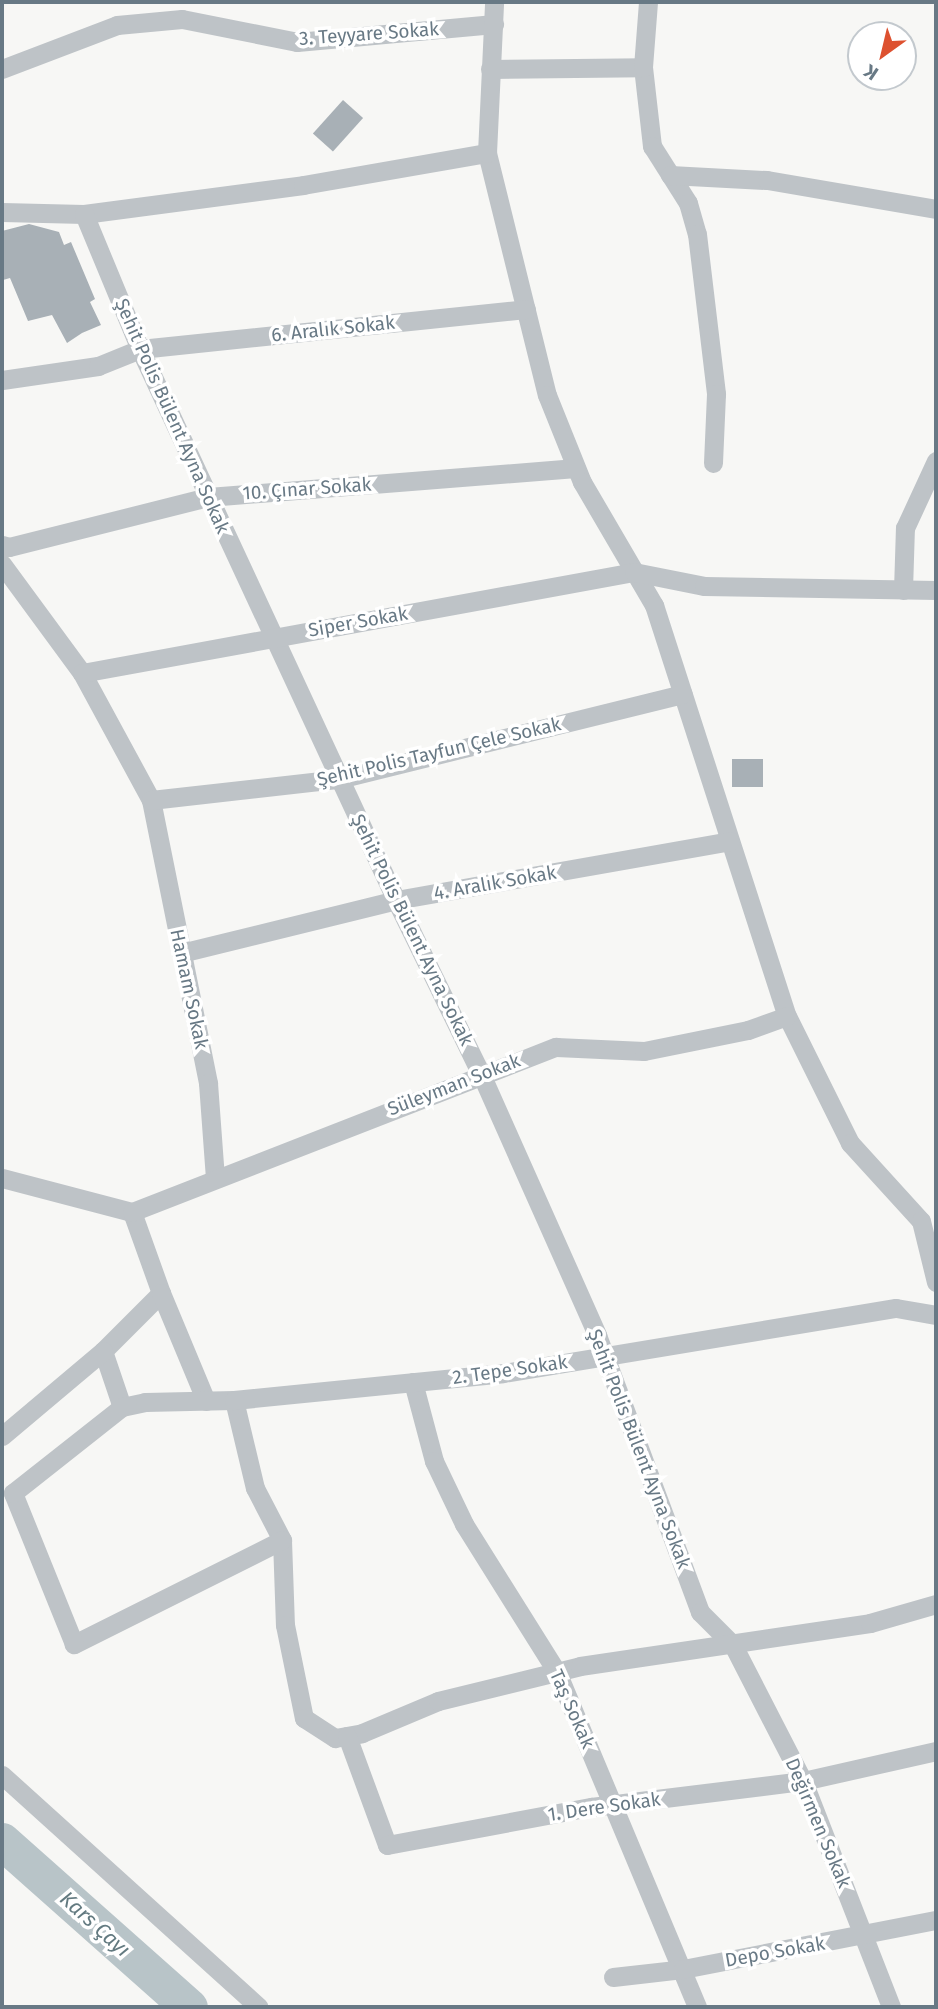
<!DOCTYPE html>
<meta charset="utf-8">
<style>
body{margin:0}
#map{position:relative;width:938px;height:2009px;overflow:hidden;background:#f7f7f5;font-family:"Fira Sans",sans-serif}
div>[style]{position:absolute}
.river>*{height:37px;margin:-18.5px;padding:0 18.5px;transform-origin:18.5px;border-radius:18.5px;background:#b8c4c8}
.building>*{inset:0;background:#a8b0b6;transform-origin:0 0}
.minor>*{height:19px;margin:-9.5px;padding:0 9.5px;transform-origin:9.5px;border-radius:9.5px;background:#bec3c7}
span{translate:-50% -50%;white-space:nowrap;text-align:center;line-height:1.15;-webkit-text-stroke:7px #fff;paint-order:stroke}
.street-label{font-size:19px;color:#687985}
.water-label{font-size:21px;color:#637a80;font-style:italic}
.frame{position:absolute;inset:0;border:4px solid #687985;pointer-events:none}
.north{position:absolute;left:847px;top:21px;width:70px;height:70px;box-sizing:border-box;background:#fff;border:2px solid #c3c9ce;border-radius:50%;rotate:214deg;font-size:19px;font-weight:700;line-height:28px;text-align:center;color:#687985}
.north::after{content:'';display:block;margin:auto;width:24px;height:32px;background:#dd512f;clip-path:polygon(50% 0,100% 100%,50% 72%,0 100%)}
</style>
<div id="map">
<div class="river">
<i style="left:2px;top:1841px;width:250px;rotate:41.6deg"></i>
</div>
<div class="building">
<i style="left:343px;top:100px;width:27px;height:45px;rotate:42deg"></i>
<i style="clip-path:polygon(29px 224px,59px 232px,64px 245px,71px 242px,95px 299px,90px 302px,101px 325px,82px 333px,67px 343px,52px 315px,28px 321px,10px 278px,3px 280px,2px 276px,2px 231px)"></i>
<i style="left:763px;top:759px;width:28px;height:31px;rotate:90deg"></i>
</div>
<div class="minor">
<i style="left:643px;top:67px;width:80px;rotate:83.5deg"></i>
<i style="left:652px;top:146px;width:67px;rotate:57.7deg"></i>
<i style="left:688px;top:203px;width:32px;rotate:74deg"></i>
<i style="left:697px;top:234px;width:161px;rotate:83.2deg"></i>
<i style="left:716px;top:394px;width:69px;rotate:92.5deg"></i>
<i style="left:2px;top:69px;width:123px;rotate:-20.9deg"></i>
<i style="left:117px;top:25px;width:65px;rotate:-5.3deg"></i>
<i style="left:182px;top:19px;width:117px;rotate:11.3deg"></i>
<i style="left:297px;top:42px;width:198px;rotate:-5.2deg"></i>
<i style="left:490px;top:69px;width:153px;rotate:-0.7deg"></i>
<i style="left:643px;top:67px;width:65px;rotate:-85.6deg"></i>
<i style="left:487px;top:153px;width:249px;rotate:76.1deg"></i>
<i style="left:547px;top:395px;width:94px;rotate:68.1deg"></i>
<i style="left:582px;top:482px;width:143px;rotate:59.7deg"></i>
<i style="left:654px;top:605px;width:432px;rotate:72.1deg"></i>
<i style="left:787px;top:1016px;width:142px;rotate:63.6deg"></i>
<i style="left:850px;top:1143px;width:105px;rotate:47.7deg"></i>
<i style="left:921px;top:1221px;width:63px;rotate:76.2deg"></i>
<i style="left:670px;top:175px;width:97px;rotate:3deg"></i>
<i style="left:767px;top:180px;width:171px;rotate:9.7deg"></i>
<i style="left:2px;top:212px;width:82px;rotate:1.4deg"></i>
<i style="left:84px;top:214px;width:221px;rotate:-7.5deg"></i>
<i style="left:303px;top:185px;width:187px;rotate:-9.9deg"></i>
<i style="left:487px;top:153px;width:151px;rotate:-87.3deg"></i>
<i style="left:84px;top:214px;width:146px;rotate:67.5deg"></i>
<i style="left:140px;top:349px;width:608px;rotate:65.08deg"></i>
<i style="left:396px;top:900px;width:194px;rotate:64deg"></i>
<i style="left:481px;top:1074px;width:286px;rotate:66deg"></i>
<i style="left:597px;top:1335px;width:296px;rotate:69.6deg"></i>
<i style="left:700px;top:1612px;width:47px;rotate:45deg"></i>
<i style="left:733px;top:1645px;width:153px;rotate:62.8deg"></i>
<i style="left:803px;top:1781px;width:243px;rotate:68.7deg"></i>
<i style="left:2px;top:380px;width:97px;rotate:-8.3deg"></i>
<i style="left:98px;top:366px;width:45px;rotate:-22deg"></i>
<i style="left:140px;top:349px;width:388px;rotate:-5.9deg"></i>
<i style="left:2px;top:545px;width:7px;rotate:16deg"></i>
<i style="left:9px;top:547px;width:205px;rotate:-14.1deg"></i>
<i style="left:208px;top:497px;width:369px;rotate:-4.5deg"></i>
<i style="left:2px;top:564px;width:135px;rotate:53.7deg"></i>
<i style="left:82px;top:673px;width:145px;rotate:61.5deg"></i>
<i style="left:151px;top:800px;width:289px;rotate:78.6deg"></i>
<i style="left:208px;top:1083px;width:96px;rotate:85.8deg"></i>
<i style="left:903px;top:590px;width:62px;rotate:-88.2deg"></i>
<i style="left:905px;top:528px;width:74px;rotate:-65.2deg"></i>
<i style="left:82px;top:673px;width:561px;rotate:-10.37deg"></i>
<i style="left:634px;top:572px;width:71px;rotate:11.3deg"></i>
<i style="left:704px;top:586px;width:232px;rotate:1deg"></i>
<i style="left:151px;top:800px;width:189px;rotate:-6.4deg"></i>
<i style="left:339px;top:779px;width:354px;rotate:-13.9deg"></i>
<i style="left:181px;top:953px;width:221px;rotate:-13.8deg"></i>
<i style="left:396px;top:900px;width:339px;rotate:-10deg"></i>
<i style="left:2px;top:1178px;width:134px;rotate:14.7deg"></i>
<i style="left:132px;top:1212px;width:86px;rotate:70.3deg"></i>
<i style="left:161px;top:1293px;width:82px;rotate:135deg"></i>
<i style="left:103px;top:1351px;width:59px;rotate:71.3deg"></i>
<i style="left:132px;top:1212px;width:455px;rotate:-21.3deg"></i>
<i style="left:556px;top:1047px;width:88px;rotate:2.6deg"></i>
<i style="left:644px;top:1051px;width:106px;rotate:-11.4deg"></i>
<i style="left:748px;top:1030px;width:41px;rotate:-19.7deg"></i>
<i style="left:161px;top:1293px;width:117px;rotate:67.4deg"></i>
<i style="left:413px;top:1382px;width:82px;rotate:75.1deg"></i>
<i style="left:434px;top:1461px;width:70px;rotate:64.5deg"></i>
<i style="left:464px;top:1524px;width:175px;rotate:57.9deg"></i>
<i style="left:557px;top:1672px;width:363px;rotate:67.3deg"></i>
<i style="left:234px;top:1400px;width:90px;rotate:76.6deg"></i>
<i style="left:255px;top:1488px;width:59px;rotate:62.6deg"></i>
<i style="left:282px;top:1540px;width:85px;rotate:88deg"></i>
<i style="left:285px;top:1625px;width:95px;rotate:78.5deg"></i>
<i style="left:304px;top:1718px;width:37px;rotate:33deg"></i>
<i style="left:335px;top:1738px;width:27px;rotate:-10deg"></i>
<i style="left:362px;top:1733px;width:82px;rotate:-22.8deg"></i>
<i style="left:438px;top:1701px;width:146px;rotate:-13.8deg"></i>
<i style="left:580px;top:1666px;width:293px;rotate:-8.4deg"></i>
<i style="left:870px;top:1623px;width:69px;rotate:-16.1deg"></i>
<i style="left:2px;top:1436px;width:132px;rotate:-40.1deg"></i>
<i style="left:282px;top:1540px;width:233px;rotate:153.4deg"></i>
<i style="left:74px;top:1644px;width:163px;rotate:-112deg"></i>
<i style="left:13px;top:1493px;width:139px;rotate:-38.3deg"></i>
<i style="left:122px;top:1407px;width:24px;rotate:-12deg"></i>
<i style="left:145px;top:1402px;width:89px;rotate:-1.3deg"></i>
<i style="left:234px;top:1400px;width:270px;rotate:-5.7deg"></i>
<i style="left:503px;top:1373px;width:398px;rotate:-9.4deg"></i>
<i style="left:896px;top:1308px;width:41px;rotate:9.9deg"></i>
<i style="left:347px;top:1736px;width:116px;rotate:69.8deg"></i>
<i style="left:387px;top:1845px;width:208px;rotate:-10.6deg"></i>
<i style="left:591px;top:1807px;width:214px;rotate:-7deg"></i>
<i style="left:803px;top:1781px;width:136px;rotate:-12.7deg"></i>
<i style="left:2px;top:1775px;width:346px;rotate:42.1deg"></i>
<i style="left:613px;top:1977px;width:70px;rotate:-6.5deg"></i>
<i style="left:683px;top:1969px;width:258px;rotate:-11deg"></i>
</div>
<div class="street-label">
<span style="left:369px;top:34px;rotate:-4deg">3. Teyyare Sokak</span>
<span style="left:333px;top:329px;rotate:-6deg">6. Aralık Sokak</span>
<span style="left:172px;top:416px;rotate:66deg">Şehit Polis Bülent Ayna Sokak</span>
<span style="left:307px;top:489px;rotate:-4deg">10. Çınar Sokak</span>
<span style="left:358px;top:622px;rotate:-10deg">Siper Sokak</span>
<span style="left:439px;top:752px;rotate:-13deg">Şehit Polis Tayfun Çele Sokak</span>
<span style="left:495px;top:883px;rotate:-10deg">4. Aralık Sokak</span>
<span style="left:412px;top:930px;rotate:64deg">Şehit Polis Bülent Ayna Sokak</span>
<span style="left:189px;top:989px;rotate:78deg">Hamam Sokak</span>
<span style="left:454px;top:1085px;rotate:-21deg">Süleyman Sokak</span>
<span style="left:510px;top:1370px;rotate:-8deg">2. Tepe Sokak</span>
<span style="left:639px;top:1449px;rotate:69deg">Şehit Polis Bülent Ayna Sokak</span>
<span style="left:572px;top:1709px;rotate:66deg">Taş Sokak</span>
<span style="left:604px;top:1807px;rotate:-8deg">1. Dere Sokak</span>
<span style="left:818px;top:1823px;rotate:67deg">Değirmen Sokak</span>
<span style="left:775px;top:1952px;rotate:-10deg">Depo Sokak</span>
</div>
<div class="water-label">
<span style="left:95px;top:1924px;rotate:42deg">Kars Çayı</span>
</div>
<div class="frame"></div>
<div class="north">K</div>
</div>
